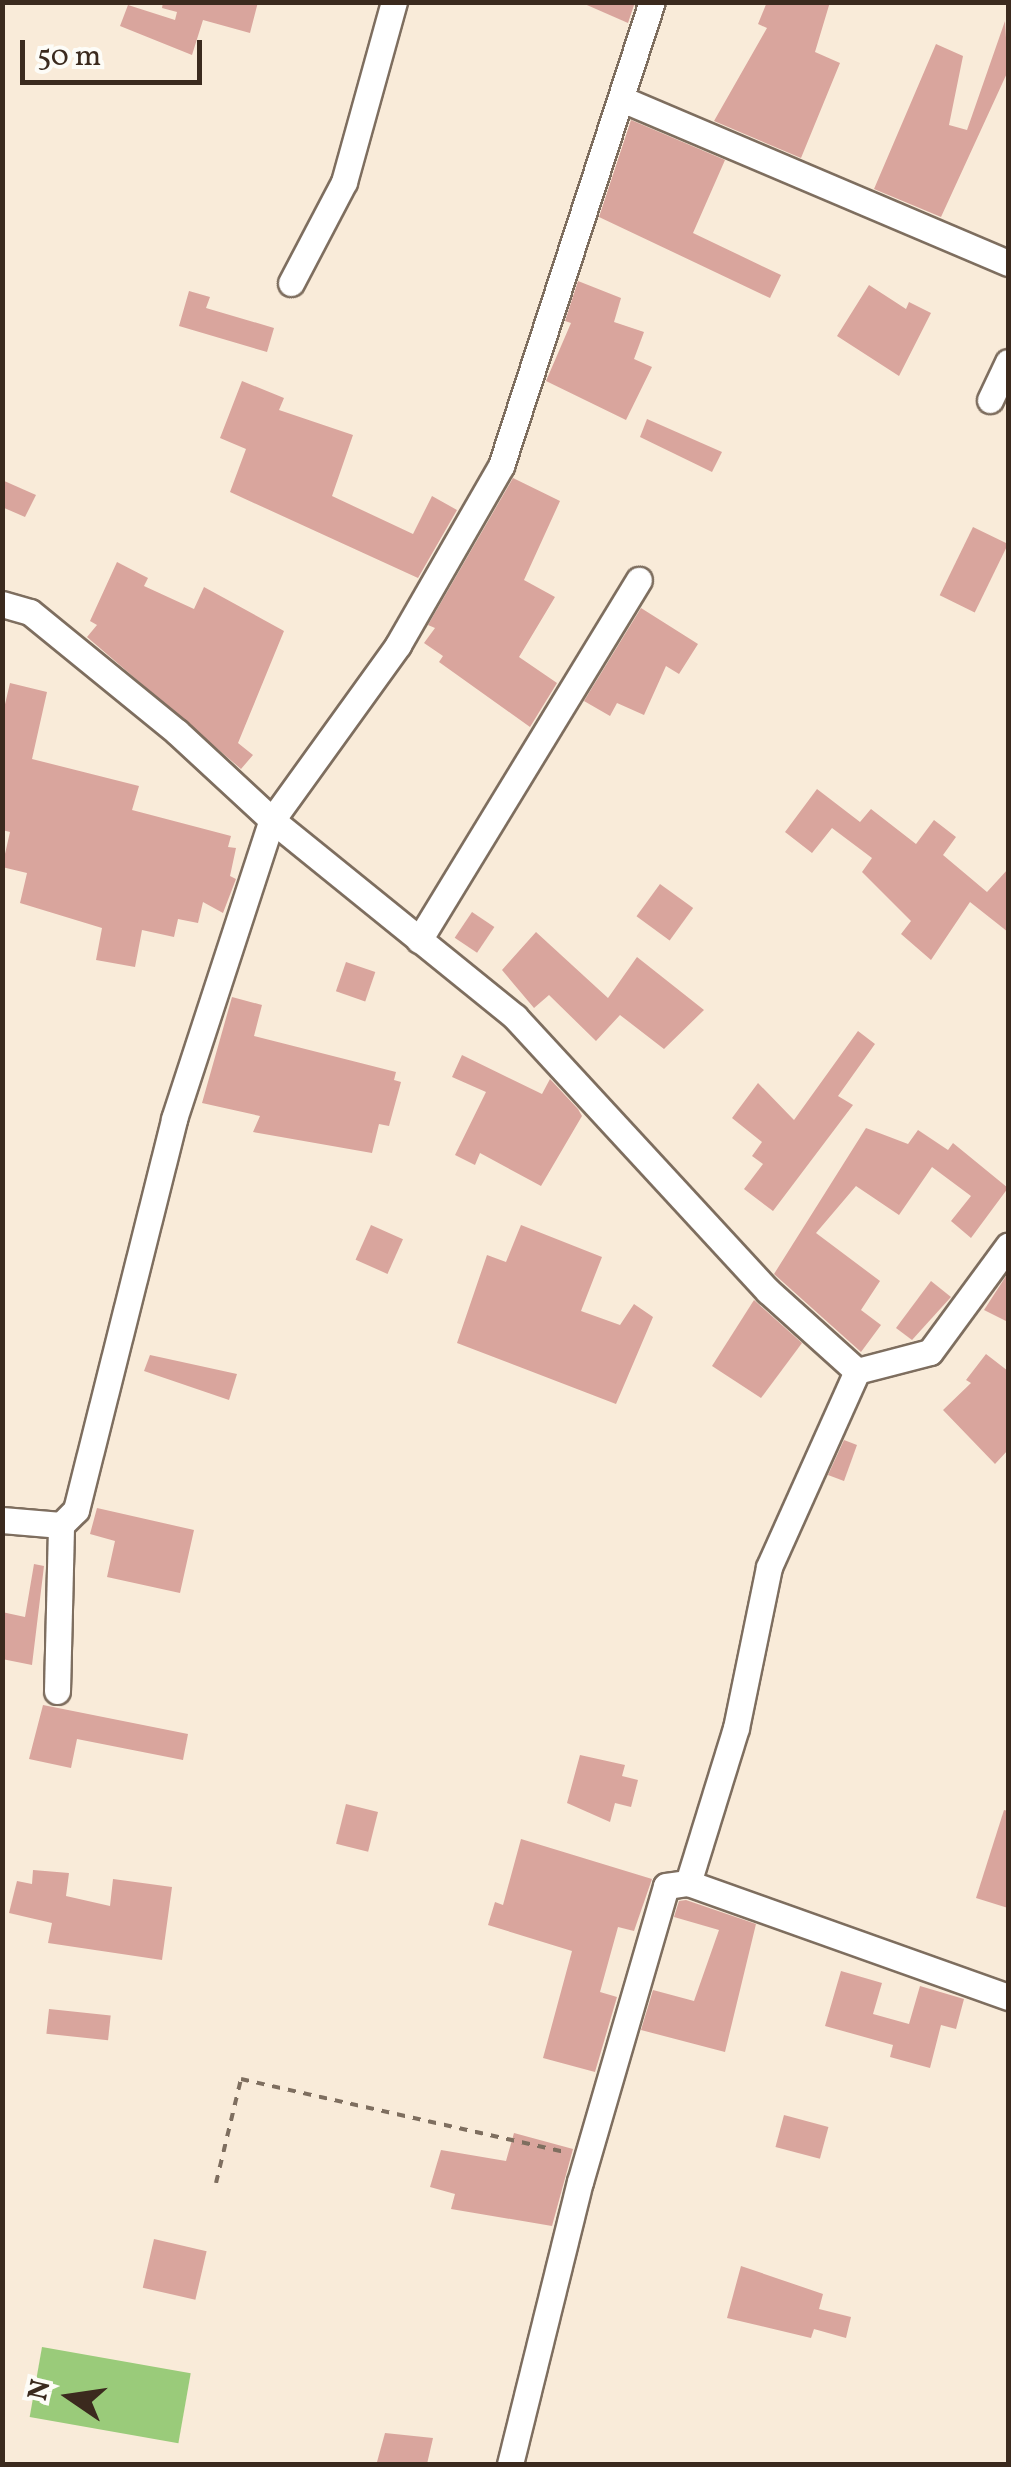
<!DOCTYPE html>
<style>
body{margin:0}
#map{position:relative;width:1011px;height:2467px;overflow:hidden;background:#f9ebd9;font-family:Vollkorn,serif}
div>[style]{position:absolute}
.green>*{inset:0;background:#9acb7a;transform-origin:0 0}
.building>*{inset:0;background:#d9a59d;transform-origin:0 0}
.path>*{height:4px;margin-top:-2px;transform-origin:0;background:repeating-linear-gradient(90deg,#7e6e5f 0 8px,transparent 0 16px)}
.roads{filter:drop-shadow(2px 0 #7e6e5f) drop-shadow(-2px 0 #7e6e5f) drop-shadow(0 2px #7e6e5f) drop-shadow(0 -2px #7e6e5f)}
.minor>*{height:25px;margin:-12.5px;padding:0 12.5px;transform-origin:12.5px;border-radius:12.5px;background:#fff}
span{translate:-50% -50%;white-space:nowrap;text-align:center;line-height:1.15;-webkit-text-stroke:10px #fdfcf7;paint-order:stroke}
.frame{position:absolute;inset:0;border:5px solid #3b2a1e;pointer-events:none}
.north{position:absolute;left:20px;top:2347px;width:100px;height:100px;-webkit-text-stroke:8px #fdfcf7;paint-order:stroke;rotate:283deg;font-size:28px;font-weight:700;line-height:40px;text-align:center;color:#3b2a1e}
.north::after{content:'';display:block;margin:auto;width:35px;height:45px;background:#3b2a1e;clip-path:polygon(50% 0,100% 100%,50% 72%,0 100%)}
.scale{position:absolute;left:20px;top:40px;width:182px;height:45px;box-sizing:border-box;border:5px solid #3b2a1e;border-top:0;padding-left:12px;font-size:30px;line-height:35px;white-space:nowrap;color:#3b2a1e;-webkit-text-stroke:8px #fdfcf7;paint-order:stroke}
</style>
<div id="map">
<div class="green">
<i style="left:42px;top:2347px;width:151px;height:71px;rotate:10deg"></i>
</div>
<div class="building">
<i style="clip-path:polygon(163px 2px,258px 2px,250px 33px,203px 20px,192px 55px,120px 26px,128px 5px,175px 20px,177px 12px,162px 8px)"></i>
<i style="clip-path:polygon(580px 2px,635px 2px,628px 23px)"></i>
<i style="clip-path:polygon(767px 2px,830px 2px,815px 52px,840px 63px,801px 158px,714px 121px,767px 28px,758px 24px)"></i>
<i style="clip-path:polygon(1005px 21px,1008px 71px,941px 217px,874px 189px,936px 44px,963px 56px,949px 125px,967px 130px)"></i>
<i style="clip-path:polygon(631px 120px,725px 160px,693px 233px,781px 275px,770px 298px,599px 217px)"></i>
<i style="clip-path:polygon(578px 281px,621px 298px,614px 322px,644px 332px,634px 359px,652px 367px,626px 420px,546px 381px,571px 323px,565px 321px)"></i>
<i style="clip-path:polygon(869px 285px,906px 309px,909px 302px,931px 313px,899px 376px,837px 336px)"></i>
<i style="clip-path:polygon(189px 291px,210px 297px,206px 308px,274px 328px,267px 352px,179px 326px)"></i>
<i style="clip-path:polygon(242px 381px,284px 398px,279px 410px,353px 435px,332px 496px,413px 534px,432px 496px,457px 510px,418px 578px,230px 492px,246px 449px,220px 438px)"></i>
<i style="clip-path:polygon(647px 419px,722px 452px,712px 472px,640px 437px)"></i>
<i style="clip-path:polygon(513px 478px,560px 501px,524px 580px,555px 597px,519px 657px,557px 683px,530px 727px,439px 662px,443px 656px,424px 643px,435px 628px,428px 625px)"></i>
<i style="clip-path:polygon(2px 480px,36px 495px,25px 517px,2px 507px)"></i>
<i style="left:973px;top:527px;width:39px;height:76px;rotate:26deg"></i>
<i style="clip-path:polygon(117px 562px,148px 578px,144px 586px,194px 609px,204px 587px,284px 631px,238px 743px,253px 755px,241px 769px,87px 637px,97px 625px,90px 621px)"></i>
<i style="clip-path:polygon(641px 608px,698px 644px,679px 674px,666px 666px,644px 715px,617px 703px,610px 716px,584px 701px)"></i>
<i style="clip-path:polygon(10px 683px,47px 692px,32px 759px,139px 786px,132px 810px,231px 836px,228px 847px,236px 848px,230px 876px,236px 879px,223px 913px,203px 902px,198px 923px,178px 919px,174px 937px,142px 930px,135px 967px,96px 960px,102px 928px,20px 903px,27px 873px,2px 867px,10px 832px,2px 830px,2px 717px)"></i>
<i style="clip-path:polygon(817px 789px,860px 822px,871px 809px,916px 844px,934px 820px,956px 837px,943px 855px,987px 892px,1008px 869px,1008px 932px,970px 902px,931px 960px,901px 934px,911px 921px,862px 872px,872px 858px,832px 828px,812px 853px,785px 832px)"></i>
<i style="left:660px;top:884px;width:41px;height:40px;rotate:36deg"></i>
<i style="left:472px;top:912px;width:27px;height:31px;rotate:34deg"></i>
<i style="clip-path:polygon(536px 932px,608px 998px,637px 957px,704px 1010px,664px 1049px,620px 1015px,596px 1041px,549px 995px,534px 1008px,502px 970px)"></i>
<i style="left:346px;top:962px;width:31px;height:31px;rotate:19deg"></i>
<i style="clip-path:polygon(232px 997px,262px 1005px,254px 1036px,396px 1072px,394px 1080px,401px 1082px,389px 1126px,379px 1124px,372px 1153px,253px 1132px,260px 1116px,202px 1103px)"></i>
<i style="clip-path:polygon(858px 1031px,875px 1044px,838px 1096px,853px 1105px,773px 1211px,744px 1189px,763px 1164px,752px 1156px,762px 1142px,732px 1118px,758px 1083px,794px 1120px)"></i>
<i style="clip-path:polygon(462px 1055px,542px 1094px,550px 1079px,578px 1109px,582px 1116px,541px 1186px,480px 1153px,475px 1165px,455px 1155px,486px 1092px,452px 1077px)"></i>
<i style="clip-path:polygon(866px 1128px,908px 1144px,918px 1130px,948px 1150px,953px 1143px,1008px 1188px,971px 1238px,951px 1221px,971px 1196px,932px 1167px,899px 1215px,856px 1186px,816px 1233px,880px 1281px,861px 1310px,881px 1325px,861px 1352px,774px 1274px)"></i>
<i style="left:371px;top:1225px;width:35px;height:38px;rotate:24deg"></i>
<i style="clip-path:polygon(521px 1225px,602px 1257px,581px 1311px,620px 1325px,634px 1304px,653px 1317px,616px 1404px,457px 1343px,487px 1255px,506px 1262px)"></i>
<i style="clip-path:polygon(1008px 1273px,1008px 1322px,984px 1310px)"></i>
<i style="clip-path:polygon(931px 1281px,951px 1297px,912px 1340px,896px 1328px)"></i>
<i style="clip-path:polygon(754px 1300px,802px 1343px,761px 1398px,712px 1366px)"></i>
<i style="clip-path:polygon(986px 1354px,1008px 1371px,1008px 1450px,995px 1464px,943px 1410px,971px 1383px,966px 1380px)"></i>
<i style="clip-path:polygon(150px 1355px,237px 1374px,229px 1400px,144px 1371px)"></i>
<i style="clip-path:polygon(844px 1440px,857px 1445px,844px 1481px,828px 1475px)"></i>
<i style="clip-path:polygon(97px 1508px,194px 1530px,180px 1593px,107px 1577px,115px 1541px,90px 1534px)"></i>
<i style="clip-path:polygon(34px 1564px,44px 1566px,32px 1665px,2px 1659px,2px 1612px,25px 1617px)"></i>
<i style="clip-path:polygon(43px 1705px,188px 1734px,183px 1760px,77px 1739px,71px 1768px,29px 1759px)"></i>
<i style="clip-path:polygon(580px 1755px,625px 1765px,622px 1776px,638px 1780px,631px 1807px,615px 1803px,610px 1822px,567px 1803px)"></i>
<i style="left:346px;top:1804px;width:33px;height:41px;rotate:14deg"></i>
<i style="clip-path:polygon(1004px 1810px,1008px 1811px,1008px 1908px,976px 1898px)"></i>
<i style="clip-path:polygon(521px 1839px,652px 1879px,634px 1931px,618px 1927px,600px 1992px,617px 1997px,595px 2072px,543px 2058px,572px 1951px,488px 1925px,495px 1902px,503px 1905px)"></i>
<i style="clip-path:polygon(33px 1870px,69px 1873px,66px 1896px,110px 1906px,113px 1879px,172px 1887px,162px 1960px,48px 1943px,52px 1923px,9px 1913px,17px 1881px,32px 1884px)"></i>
<i style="clip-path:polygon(686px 1900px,756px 1924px,725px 2052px,641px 2030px,653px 1990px,694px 2001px,719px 1930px,674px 1917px,679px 1901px)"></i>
<i style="clip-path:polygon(841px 1971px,882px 1983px,873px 2014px,909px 2024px,920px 1986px,964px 1999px,956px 2029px,941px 2025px,930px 2068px,890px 2057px,893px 2045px,825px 2026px)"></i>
<i style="left:49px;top:2009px;width:62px;height:25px;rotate:6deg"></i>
<i style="left:784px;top:2115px;width:46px;height:33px;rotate:15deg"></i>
<i style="clip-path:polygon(514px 2133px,573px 2149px,552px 2226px,451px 2209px,455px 2194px,430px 2187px,441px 2150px,506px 2161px)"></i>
<i style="left:154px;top:2239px;width:54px;height:50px;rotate:13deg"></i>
<i style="clip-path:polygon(741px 2266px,823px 2294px,819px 2309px,851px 2317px,846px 2338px,814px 2329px,811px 2338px,727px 2318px)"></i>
<i style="clip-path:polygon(385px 2433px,433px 2438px,427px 2464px,377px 2462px)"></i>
</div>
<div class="path">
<i style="left:216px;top:2183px;width:107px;rotate:-76.5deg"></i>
<i style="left:241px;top:2079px;width:333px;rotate:12.7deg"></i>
</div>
<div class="roads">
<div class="minor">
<i style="left:624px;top:100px;width:417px;rotate:23deg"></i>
<i style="left:291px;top:283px;width:114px;rotate:-62.3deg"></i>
<i style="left:344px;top:182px;width:187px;rotate:-74.5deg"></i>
<i style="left:990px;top:400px;width:42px;rotate:-64.7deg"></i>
<i style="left:2px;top:604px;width:29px;rotate:16deg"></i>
<i style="left:30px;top:612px;width:190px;rotate:39.2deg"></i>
<i style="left:177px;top:732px;width:129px;rotate:42.8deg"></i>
<i style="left:272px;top:820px;width:216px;rotate:-54.2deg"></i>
<i style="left:398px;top:645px;width:207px;rotate:-60.1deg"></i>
<i style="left:501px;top:466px;width:488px;rotate:-72deg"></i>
<i style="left:419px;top:940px;width:422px;rotate:-58.6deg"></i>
<i style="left:857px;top:1371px;width:75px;rotate:-14.6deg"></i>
<i style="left:930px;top:1352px;width:132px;rotate:-53.7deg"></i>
<i style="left:2px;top:1520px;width:59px;rotate:4.8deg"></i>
<i style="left:61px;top:1525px;width:21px;rotate:-45deg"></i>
<i style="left:76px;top:1510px;width:403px;rotate:-75.9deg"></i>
<i style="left:174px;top:1119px;width:315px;rotate:-71.9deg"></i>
<i style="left:272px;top:820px;width:313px;rotate:39deg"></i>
<i style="left:515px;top:1017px;width:373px;rotate:47.3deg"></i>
<i style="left:768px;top:1291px;width:120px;rotate:42deg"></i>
<i style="left:57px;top:1691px;width:166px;rotate:-88.6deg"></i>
<i style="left:688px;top:1883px;width:162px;rotate:-72.8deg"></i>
<i style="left:736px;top:1728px;width:164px;rotate:-78.4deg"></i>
<i style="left:769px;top:1567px;width:215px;rotate:-65.8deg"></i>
<i style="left:510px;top:2464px;width:291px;rotate:-76.1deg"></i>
<i style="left:580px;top:2182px;width:308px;rotate:-73.8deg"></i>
<i style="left:666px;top:1886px;width:22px;rotate:-8deg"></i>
<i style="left:688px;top:1883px;width:340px;rotate:19.6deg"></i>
</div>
</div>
<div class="frame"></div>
<div class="north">N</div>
<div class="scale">50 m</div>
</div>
